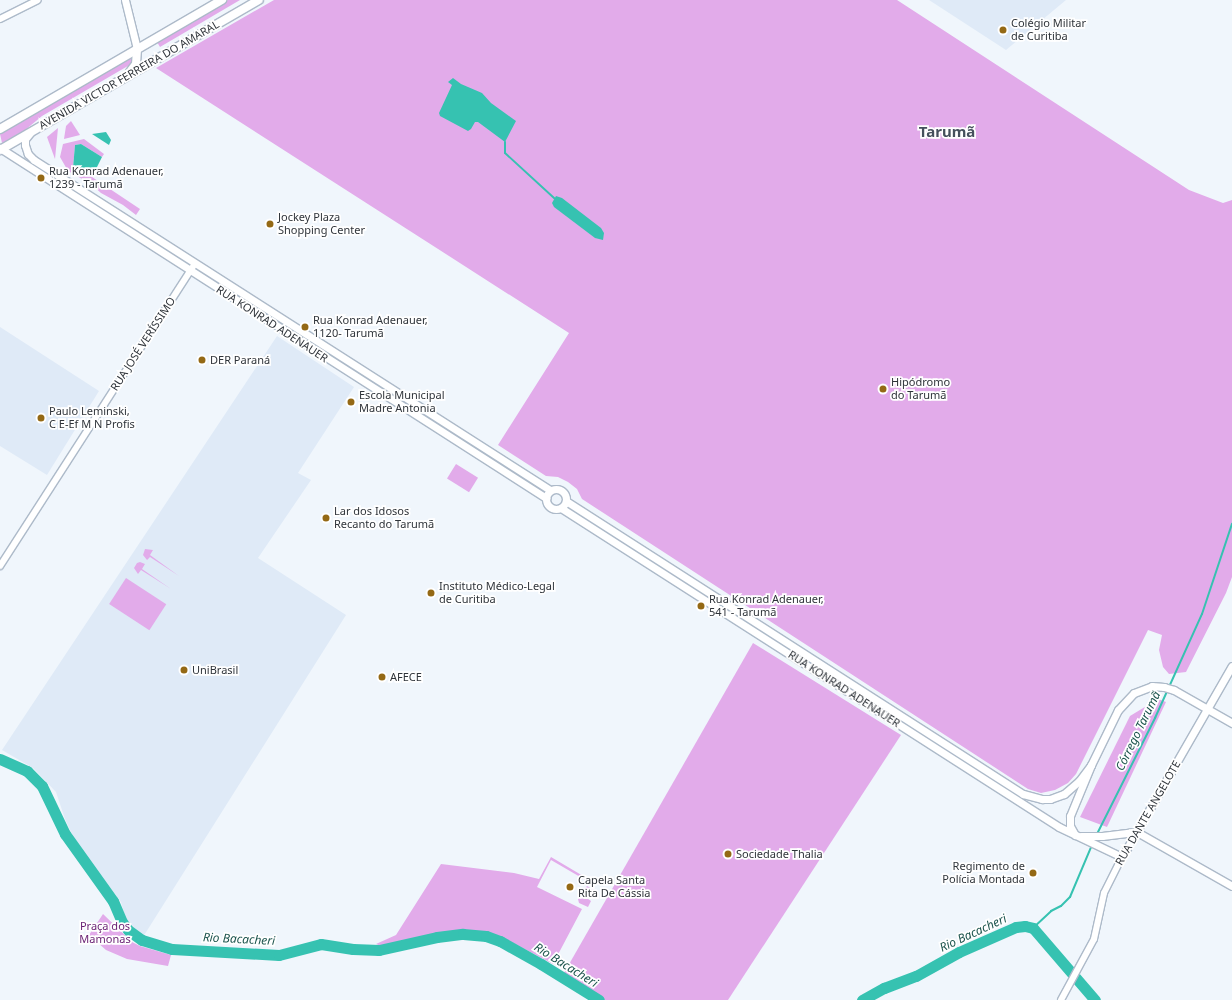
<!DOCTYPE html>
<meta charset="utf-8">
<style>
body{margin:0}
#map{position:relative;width:1232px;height:1000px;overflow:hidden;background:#f0f6fc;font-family:"Noto Sans",sans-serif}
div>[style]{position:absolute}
.built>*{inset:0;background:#dfeaf7}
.green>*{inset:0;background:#e2abea;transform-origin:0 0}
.water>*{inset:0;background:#36c2b1}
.stream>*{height:2px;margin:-1px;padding:0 1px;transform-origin:1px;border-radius:1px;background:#36c2b1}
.river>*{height:11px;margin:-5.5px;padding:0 5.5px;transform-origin:5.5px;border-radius:5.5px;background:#36c2b1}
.roads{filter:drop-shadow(1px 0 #adbac9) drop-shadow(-1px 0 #adbac9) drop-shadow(0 1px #adbac9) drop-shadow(0 -1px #adbac9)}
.tertiary>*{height:6px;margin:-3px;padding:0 3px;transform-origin:3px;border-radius:3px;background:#fff}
.secondary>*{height:7px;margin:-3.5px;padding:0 3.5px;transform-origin:3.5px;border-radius:3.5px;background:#fff}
.secondary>.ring{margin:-3.5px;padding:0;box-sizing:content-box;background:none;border:7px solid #fff;border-radius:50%}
.trunk>*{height:8px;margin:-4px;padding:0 4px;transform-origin:4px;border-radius:4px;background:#fff}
.dots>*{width:11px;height:11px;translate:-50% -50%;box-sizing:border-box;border:2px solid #fff;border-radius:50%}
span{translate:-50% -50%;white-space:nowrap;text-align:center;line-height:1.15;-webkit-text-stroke:3.5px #fff;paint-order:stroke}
.poi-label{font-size:11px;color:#2f343a}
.left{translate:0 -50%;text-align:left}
.right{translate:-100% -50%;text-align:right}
.street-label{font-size:11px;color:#2f343a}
.park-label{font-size:11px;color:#681e72}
.water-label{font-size:12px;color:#1c544d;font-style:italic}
.district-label{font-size:15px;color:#45505d;font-weight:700}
</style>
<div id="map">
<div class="built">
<i style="clip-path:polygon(929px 0,1066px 0,1006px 50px)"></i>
<i style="clip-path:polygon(0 327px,99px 391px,47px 475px,0 446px)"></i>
<i style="clip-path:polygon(277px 336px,354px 387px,298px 473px,311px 480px,258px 558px,346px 615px,143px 937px,126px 920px,121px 902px,76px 843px,65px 819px,56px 792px,33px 768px,2px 750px)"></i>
</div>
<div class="green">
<i style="clip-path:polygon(228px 0,240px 0,160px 47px,157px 42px)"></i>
<i style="clip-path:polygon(274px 0,897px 0,1189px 190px,1223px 203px,1232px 200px,1232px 577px,1226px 593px,1186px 672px,1169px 674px,1163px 667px,1159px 650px,1162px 635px,1148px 630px,1076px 774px,1068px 783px,1055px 790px,1041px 793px,1028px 789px,582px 499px,577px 489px,568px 482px,558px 477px,546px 476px,498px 445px,569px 333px,156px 68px)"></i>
<i style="clip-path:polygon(132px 56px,133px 63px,42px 116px,24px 131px,2px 143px,0 134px)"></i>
<i style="clip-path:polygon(71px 121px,80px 135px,64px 139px,66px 126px)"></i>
<i style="clip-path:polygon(58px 128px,55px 159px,47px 137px)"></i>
<i style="clip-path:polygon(84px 139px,104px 154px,102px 157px,81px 144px,75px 145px,73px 168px,96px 169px,92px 177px,140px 209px,136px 215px,123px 205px,101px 193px,91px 184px,68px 171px,60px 157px,63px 144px)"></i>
<i style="left:456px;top:464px;width:26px;height:17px;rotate:32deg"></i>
<i style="clip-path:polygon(145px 549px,153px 550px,150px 555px,179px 576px,150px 557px,147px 560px,143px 555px)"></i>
<i style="clip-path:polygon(140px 562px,145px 564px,142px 569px,171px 589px,141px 570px,138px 574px,134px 568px,137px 563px)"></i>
<i style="left:126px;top:578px;width:48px;height:31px;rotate:33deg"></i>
<i style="clip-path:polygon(753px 643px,901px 735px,728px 1000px,605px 1000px,564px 973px)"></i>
<i style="clip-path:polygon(1158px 699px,1166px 702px,1107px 827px,1080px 817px,1130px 716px)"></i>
<i style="clip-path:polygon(551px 857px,595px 883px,594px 885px,551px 860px,537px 887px,582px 909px,553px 964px,502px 937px,442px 933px,384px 947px,376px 944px,396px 935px,441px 864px,514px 873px,539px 879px)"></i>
<i style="clip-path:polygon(587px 886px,597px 892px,593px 898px,582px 892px)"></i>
<i style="clip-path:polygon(581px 894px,591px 901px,588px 907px,579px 903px,578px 899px)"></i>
<i style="clip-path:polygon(103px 914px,132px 942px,140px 946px,171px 955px,168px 966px,127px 959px,106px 950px,89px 935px)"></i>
</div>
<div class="water">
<i style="clip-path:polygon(453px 78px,461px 84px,482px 93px,491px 103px,516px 121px,505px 142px,478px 122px,475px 122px,471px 129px,468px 131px,440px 116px,439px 113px,452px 85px,448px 82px)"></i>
<i style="clip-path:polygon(106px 132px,111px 140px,109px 145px,92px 134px)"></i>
<i style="clip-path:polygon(81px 144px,102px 157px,96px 169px,73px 168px,75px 145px)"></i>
<i style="clip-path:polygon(556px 196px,562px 198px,601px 228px,604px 233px,603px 240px,595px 238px,554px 207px,552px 203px)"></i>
</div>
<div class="stream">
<i style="left:505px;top:142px;width:11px;rotate:90deg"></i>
<i style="left:505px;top:153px;width:67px;rotate:42.6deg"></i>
<i style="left:1097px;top:834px;width:130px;rotate:-63.4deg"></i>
<i style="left:1155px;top:718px;width:114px;rotate:-65.7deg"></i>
<i style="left:1202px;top:614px;width:95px;rotate:-71.6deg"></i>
<i style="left:1033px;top:928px;width:25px;rotate:-43deg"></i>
<i style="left:1051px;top:911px;width:11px;rotate:-27deg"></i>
<i style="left:1061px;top:906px;width:13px;rotate:-45deg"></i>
<i style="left:1070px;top:897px;width:56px;rotate:-67.1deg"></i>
</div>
<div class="river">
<i style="left:0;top:759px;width:30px;rotate:24deg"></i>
<i style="left:27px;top:771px;width:21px;rotate:45deg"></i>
<i style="left:42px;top:786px;width:53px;rotate:64.4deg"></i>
<i style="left:65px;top:834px;width:82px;rotate:54.4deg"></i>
<i style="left:113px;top:901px;width:23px;rotate:67deg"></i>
<i style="left:122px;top:922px;width:10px;rotate:53deg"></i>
<i style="left:128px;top:930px;width:17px;rotate:36deg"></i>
<i style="left:142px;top:940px;width:31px;rotate:17deg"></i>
<i style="left:172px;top:949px;width:107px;rotate:3.2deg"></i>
<i style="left:279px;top:955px;width:43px;rotate:-14.7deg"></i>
<i style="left:321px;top:944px;width:32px;rotate:9deg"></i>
<i style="left:353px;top:949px;width:26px;rotate:2deg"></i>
<i style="left:379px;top:950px;width:59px;rotate:-12.6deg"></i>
<i style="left:437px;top:937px;width:26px;rotate:-7deg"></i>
<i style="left:463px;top:934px;width:23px;rotate:5deg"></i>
<i style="left:486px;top:936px;width:15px;rotate:20deg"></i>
<i style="left:500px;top:941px;width:47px;rotate:29.3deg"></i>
<i style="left:541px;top:964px;width:68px;rotate:31.8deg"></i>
<i style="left:862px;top:1000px;width:25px;rotate:-29deg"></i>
<i style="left:884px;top:988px;width:34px;rotate:-21deg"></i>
<i style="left:916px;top:976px;width:49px;rotate:-29.2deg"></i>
<i style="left:959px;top:952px;width:62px;rotate:-23.7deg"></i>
<i style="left:1016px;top:927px;width:9px;rotate:-6deg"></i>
<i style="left:1025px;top:926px;width:8px;rotate:14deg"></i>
<i style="left:1033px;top:928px;width:95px;rotate:49.3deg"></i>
</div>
<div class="roads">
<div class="tertiary">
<i style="left:0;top:19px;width:42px;rotate:-26.6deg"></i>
<i style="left:0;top:566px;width:360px;rotate:-57.2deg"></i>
<i style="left:1061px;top:1000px;width:69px;rotate:-61.6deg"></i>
<i style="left:1094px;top:939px;width:47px;rotate:-77.7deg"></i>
<i style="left:1104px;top:893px;width:40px;rotate:-63.4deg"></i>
</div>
<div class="secondary">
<i style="left:125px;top:0;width:50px;rotate:76.2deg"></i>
<i style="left:30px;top:133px;width:8px;rotate:130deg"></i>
<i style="left:25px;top:139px;width:6px;rotate:90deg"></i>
<i style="left:25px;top:145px;width:9px;rotate:72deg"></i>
<i style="left:28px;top:154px;width:8px;rotate:45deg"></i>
<i style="left:34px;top:160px;width:612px;rotate:32.6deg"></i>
<i style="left:0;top:148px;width:649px;rotate:32.66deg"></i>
<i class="ring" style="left:546px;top:489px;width:13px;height:13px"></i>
<i style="left:566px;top:501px;width:543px;rotate:32.67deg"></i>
<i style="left:1023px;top:794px;width:20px;rotate:15deg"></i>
<i style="left:1042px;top:799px;width:8px"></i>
<i style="left:1050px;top:799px;width:15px;rotate:-20deg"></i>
<i style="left:1064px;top:794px;width:20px;rotate:-41deg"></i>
<i style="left:1079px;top:781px;width:20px;rotate:-53deg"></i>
<i style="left:561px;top:508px;width:591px;rotate:32.64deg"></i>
<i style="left:1059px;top:827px;width:70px;rotate:25.5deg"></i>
<i style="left:1122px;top:857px;width:220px;rotate:-60.1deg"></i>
<i style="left:1137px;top:832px;width:109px;rotate:29.6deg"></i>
<i style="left:1075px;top:835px;width:10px;rotate:-119deg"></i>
<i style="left:1070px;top:826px;width:10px;rotate:-90deg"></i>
<i style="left:1070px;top:816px;width:55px;rotate:-67.6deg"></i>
<i style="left:1091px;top:765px;width:61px;rotate:-63.9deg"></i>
<i style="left:1118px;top:710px;width:23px;rotate:-47deg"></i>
<i style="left:1134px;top:693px;width:19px;rotate:-21deg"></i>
<i style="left:1152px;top:686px;width:12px;rotate:5deg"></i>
<i style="left:1164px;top:687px;width:10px;rotate:17deg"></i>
<i style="left:1174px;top:690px;width:67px;rotate:29.6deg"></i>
<i style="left:1081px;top:836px;width:21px"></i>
<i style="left:1102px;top:836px;width:35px;rotate:-7deg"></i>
</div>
<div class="trunk">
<i style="left:130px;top:72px;width:10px;rotate:-53deg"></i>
<i style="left:136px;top:64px;width:15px;rotate:-86deg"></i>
<i style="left:0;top:129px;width:257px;rotate:-30.2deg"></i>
<i style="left:0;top:150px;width:299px;rotate:-30.1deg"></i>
</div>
</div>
<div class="dots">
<i style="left:1003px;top:30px;background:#946915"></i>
<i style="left:41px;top:178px;background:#946915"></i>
<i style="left:270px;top:224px;background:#946915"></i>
<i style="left:305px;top:327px;background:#946915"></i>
<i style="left:202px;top:360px;background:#946915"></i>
<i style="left:883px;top:389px;background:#946915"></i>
<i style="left:351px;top:402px;background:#946915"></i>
<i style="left:41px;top:418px;background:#946915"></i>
<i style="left:326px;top:518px;background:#946915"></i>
<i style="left:431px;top:593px;background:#946915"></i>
<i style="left:701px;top:606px;background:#946915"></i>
<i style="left:184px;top:670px;background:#946915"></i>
<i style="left:382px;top:677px;background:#946915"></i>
<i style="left:728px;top:854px;background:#946915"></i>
<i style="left:1033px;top:873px;background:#946915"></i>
<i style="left:570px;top:887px;background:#946915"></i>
</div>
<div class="poi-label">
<span class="left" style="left:1011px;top:30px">Colégio Militar<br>de Curitiba</span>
<span class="left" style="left:49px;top:178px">Rua Konrad Adenauer,<br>1239 - Tarumã</span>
<span class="left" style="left:278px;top:224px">Jockey Plaza<br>Shopping Center</span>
<span class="left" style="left:313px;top:327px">Rua Konrad Adenauer,<br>1120- Tarumã</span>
<span class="left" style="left:210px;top:360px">DER Paraná</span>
<span class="left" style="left:891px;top:389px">Hipódromo<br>do Tarumã</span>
<span class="left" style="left:359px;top:402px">Escola Municipal<br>Madre Antonia</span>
<span class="left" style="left:49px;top:418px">Paulo Leminski,<br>C E-Ef M N Profis</span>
<span class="left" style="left:334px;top:518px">Lar dos Idosos<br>Recanto do Tarumã</span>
<span class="left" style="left:439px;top:593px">Instituto Médico-Legal<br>de Curitiba</span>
<span class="left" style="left:709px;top:606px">Rua Konrad Adenauer,<br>541 - Tarumã</span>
<span class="left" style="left:192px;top:670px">UniBrasil</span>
<span class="left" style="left:390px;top:677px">AFECE</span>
<span class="left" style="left:736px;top:854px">Sociedade Thalia</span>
<span class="right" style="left:1025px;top:873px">Regimento de<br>Polícia Montada</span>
<span class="left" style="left:578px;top:887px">Capela Santa<br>Rita De Cássia</span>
</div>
<div class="street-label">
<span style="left:129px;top:75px;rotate:-30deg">AVENIDA VICTOR FERREIRA DO AMARAL</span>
<span style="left:272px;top:324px;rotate:33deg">RUA KONRAD ADENAUER</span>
<span style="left:143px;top:344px;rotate:-57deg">RUA JOSÉ VERÍSSIMO</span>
<span style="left:844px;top:689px;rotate:33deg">RUA KONRAD ADENAUER</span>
<span style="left:1148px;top:813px;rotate:-60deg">RUA DANTE ANGELOTE</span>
</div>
<div class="park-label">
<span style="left:105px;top:933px">Praça dos<br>Mamonas</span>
</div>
<div class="water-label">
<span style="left:1138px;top:731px;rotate:-64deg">Córrego Tarumã</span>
<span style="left:973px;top:933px;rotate:-25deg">Rio Bacacheri</span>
<span style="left:239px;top:939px;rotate:3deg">Rio Bacacheri</span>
<span style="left:566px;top:965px;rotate:32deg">Rio Bacacheri</span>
</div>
<div class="district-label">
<span style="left:947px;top:132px">Tarumã</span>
</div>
</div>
